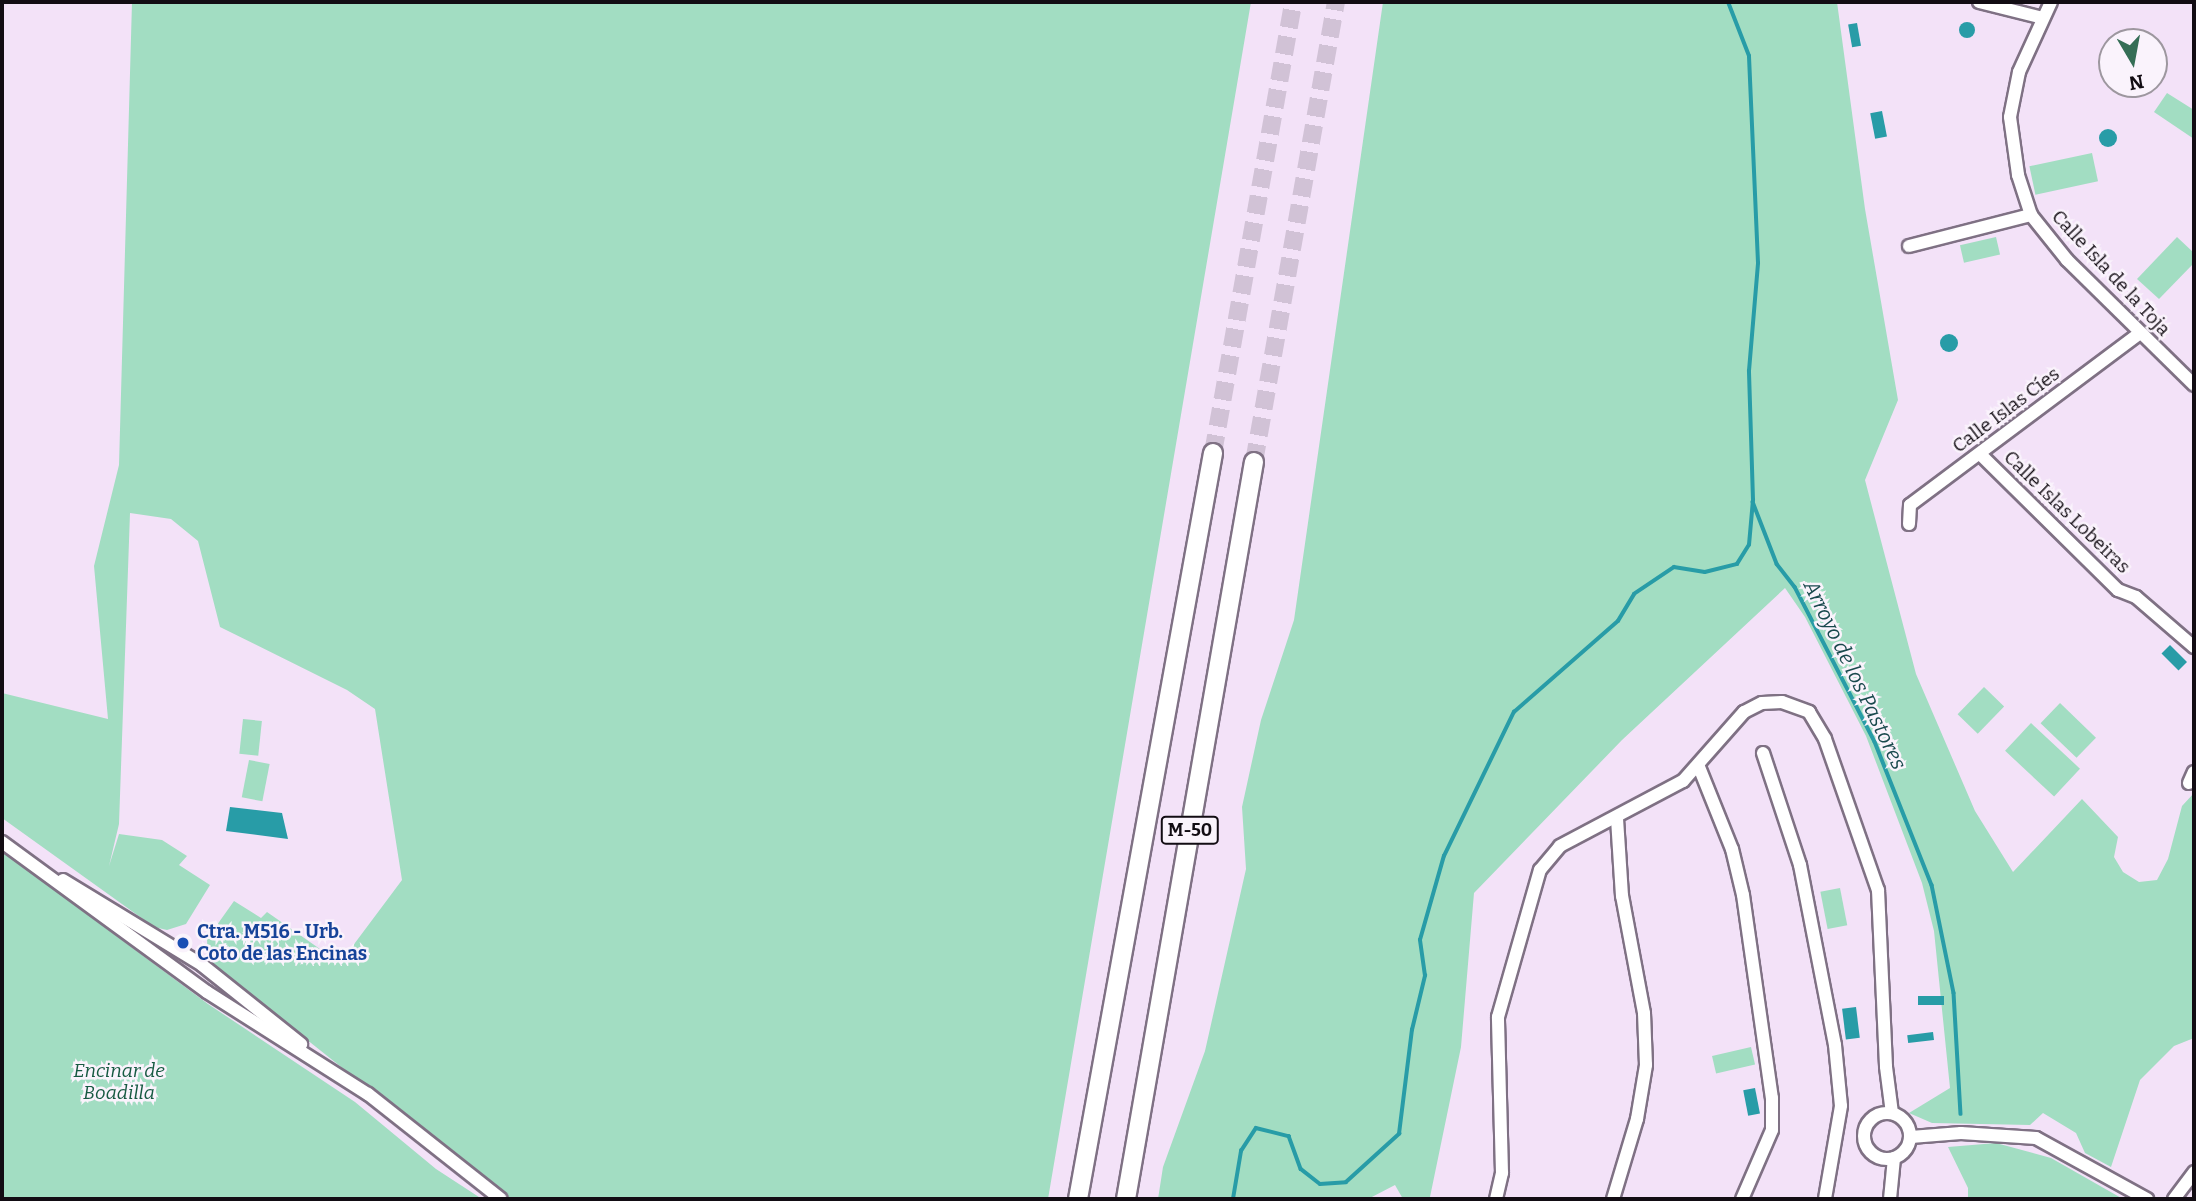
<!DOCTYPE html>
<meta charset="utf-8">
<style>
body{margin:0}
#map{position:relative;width:2196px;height:1201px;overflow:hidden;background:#f3e2f8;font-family:Bitter,serif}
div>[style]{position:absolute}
.green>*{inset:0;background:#a2ddc2;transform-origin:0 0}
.water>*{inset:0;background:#289ca7;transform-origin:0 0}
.round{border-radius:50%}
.stream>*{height:3.5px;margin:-1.75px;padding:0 1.75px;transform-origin:1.75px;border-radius:1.75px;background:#289ca7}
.highway-tunnel>*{height:18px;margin-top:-9px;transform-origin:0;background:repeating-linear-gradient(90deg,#d1c2d6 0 18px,transparent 0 27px)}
.roads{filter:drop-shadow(2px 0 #7f7184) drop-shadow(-2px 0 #7f7184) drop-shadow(0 2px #7f7184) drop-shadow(0 -2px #7f7184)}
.minor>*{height:12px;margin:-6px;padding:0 6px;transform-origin:6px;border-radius:6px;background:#fff}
.minor>.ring{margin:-6px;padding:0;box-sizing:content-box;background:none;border:12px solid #fff;border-radius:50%}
.highway>*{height:18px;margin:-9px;padding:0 9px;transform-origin:9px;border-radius:9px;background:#fff}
.dots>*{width:19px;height:19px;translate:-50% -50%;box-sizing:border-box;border:4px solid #faf3fc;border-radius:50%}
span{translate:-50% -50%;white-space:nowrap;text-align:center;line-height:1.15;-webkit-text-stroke:5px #faf3fc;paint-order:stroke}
.shield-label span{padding:2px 5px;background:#faf3fc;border:2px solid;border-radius:5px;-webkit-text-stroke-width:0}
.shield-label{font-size:18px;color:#120c13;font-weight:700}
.street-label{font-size:19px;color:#120c13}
.transit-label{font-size:19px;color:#164399;font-weight:700}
.left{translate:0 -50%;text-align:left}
.park-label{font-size:19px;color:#175a42;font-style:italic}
.water-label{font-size:21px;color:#19494d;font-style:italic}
.frame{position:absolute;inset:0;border:4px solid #120c13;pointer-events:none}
.north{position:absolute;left:2098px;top:28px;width:70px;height:70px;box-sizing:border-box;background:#faf3fc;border:2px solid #9d979f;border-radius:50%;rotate:170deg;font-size:19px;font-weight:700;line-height:28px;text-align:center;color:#120c13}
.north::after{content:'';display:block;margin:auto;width:24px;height:32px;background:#356e56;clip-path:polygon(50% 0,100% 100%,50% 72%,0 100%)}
</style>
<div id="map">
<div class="green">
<i style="clip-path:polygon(132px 2px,1251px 2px,1048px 1199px,507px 1199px,208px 961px,207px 939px,234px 901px,261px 918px,267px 912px,340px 963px,402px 880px,375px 709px,347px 690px,220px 627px,198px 541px,171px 519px,130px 513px,119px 824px,109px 866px,119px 834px,162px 840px,187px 856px,179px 865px,210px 885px,186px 924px,167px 930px,154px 927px,2px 818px,2px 693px,108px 719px,94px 566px,119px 465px)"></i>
<i style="clip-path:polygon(1383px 2px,1837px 2px,1865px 209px,1898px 400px,1865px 480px,1916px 674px,1975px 811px,2013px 872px,2082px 799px,2118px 837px,2114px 857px,2123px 872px,2139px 882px,2157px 880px,2168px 859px,2182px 806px,2194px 793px,2194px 1038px,2174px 1046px,2140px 1080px,2111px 1167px,2085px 1153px,2076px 1133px,2043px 1113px,2030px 1125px,1932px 1123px,1909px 1113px,1950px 1088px,1934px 931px,1922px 883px,1866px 736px,1805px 617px,1785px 588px,1622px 740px,1474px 893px,1461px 1047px,1430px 1197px,1403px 1199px,1395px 1185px,1368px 1199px,1158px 1199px,1163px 1167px,1205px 1051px,1246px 869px,1242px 807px,1261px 720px,1294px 620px)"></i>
<i style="clip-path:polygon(2167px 93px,2194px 110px,2194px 139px,2154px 112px)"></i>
<i style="left:2092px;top:153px;width:29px;height:64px;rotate:78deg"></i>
<i style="left:1996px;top:237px;width:18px;height:37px;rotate:77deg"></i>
<i style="clip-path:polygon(2177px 237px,2194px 253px,2194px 263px,2159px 299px,2137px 279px)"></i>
<i style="left:1984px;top:687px;width:28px;height:38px;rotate:44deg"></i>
<i style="left:2060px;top:703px;width:50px;height:28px;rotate:44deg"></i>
<i style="left:243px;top:719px;width:19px;height:35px;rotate:6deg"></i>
<i style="left:2031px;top:723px;width:67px;height:38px;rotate:43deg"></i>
<i style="left:249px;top:760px;width:21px;height:38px;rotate:11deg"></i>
<i style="clip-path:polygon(2px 851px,208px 1004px,355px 1102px,436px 1169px,482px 1199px,2px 1199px)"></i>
<i style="left:1840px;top:888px;width:38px;height:20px;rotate:79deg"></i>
<i style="left:1751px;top:1047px;width:18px;height:40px;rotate:77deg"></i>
<i style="clip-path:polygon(1996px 1143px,2051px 1158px,2123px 1199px,1968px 1199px,1968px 1188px,1948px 1147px)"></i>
</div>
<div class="water">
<i class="round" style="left:1959px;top:22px;width:16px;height:16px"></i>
<i style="left:1857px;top:23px;width:23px;height:9px;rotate:80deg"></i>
<i style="left:1882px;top:111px;width:26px;height:12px;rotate:79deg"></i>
<i class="round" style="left:2099px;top:129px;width:18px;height:18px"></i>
<i class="round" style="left:1940px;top:334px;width:18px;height:18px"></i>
<i style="left:2170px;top:645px;width:24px;height:12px;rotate:45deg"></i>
<i style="clip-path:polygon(230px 807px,282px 813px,288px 839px,226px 831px)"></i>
<i style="left:1944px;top:996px;width:9px;height:26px;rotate:90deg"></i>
<i style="left:1856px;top:1007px;width:31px;height:14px;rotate:83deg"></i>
<i style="left:1933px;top:1032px;width:8px;height:26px;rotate:83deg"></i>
<i style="left:1755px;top:1088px;width:26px;height:12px;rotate:79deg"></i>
</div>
<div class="stream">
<i style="left:1753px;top:502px;width:66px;rotate:68.8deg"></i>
<i style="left:1777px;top:564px;width:29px;rotate:52deg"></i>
<i style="left:1795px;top:587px;width:174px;rotate:62.7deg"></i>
<i style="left:1875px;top:742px;width:154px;rotate:68.3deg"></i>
<i style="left:1932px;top:885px;width:110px;rotate:78.5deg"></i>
<i style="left:1954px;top:993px;width:121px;rotate:86.7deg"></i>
<i style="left:1233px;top:1199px;width:49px;rotate:-80.5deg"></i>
<i style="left:1241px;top:1151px;width:27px;rotate:-57deg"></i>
<i style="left:1256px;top:1128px;width:34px;rotate:14deg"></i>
<i style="left:1289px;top:1136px;width:35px;rotate:70deg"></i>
<i style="left:1301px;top:1169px;width:24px;rotate:38deg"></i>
<i style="left:1320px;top:1184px;width:26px;rotate:-4deg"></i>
<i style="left:1346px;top:1182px;width:72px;rotate:-42.2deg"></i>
<i style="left:1399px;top:1134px;width:105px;rotate:-82.9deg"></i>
<i style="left:1412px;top:1030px;width:56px;rotate:-76.5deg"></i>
<i style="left:1425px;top:976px;width:36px;rotate:-98deg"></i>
<i style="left:1420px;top:940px;width:87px;rotate:-74.1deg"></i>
<i style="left:1444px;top:856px;width:160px;rotate:-64.1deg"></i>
<i style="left:1514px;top:712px;width:138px;rotate:-41.2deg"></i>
<i style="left:1618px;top:621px;width:31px;rotate:-59deg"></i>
<i style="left:1634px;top:594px;width:48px;rotate:-34deg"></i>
<i style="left:1674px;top:567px;width:31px;rotate:9deg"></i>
<i style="left:1705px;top:572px;width:33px;rotate:-14deg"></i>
<i style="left:1737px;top:564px;width:22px;rotate:-58deg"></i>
<i style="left:1749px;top:545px;width:45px;rotate:-84.9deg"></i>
<i style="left:1753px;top:500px;width:129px;rotate:-91.8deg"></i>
<i style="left:1749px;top:371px;width:108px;rotate:-85.2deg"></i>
<i style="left:1758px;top:263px;width:207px;rotate:-92.5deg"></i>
<i style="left:1749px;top:56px;width:58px;rotate:-111.3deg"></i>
</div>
<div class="highway-tunnel">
<i style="left:1213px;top:453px;width:458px;rotate:-79.9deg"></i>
<i style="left:1254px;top:462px;width:467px;rotate:-79.9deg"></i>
</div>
<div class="roads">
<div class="minor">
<i style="left:1979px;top:2px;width:66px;rotate:14deg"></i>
<i style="left:2051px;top:2px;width:77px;rotate:114.6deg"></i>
<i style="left:2019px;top:72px;width:46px;rotate:101.3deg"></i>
<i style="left:2010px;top:117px;width:59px;rotate:82.1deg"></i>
<i style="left:2018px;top:175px;width:42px;rotate:72deg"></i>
<i style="left:2031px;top:215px;width:58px;rotate:51.3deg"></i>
<i style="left:2067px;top:260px;width:178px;rotate:44.5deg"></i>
<i style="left:1909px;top:246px;width:126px;rotate:-14.3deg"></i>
<i style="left:1980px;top:454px;width:194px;rotate:44.6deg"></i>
<i style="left:2118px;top:590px;width:19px;rotate:21deg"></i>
<i style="left:2136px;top:597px;width:77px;rotate:40.8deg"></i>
<i style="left:1909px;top:524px;width:19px;rotate:-87deg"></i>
<i style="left:1910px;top:505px;width:287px;rotate:-36.8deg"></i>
<i style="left:1763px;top:753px;width:118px;rotate:71.7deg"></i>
<i style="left:1800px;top:865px;width:183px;rotate:79deg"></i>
<i style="left:1835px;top:1045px;width:61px;rotate:84.4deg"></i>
<i style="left:1841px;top:1106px;width:94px;rotate:99.8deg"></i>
<i style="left:1699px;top:767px;width:88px;rotate:68.1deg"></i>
<i style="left:1732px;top:849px;width:47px;rotate:76.6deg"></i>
<i style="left:1743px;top:895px;width:205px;rotate:81.9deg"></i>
<i style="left:1772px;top:1098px;width:32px;rotate:90deg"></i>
<i style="left:1772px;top:1130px;width:75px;rotate:113.5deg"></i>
<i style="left:2189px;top:783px;width:12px;rotate:-66deg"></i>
<i style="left:2px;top:842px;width:254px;rotate:36.2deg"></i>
<i style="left:207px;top:992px;width:191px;rotate:32.4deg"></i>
<i style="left:368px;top:1094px;width:169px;rotate:38.3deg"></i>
<i style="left:63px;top:880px;width:163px;rotate:31.4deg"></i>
<i style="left:202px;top:965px;width:127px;rotate:38.6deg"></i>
<i class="ring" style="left:1864px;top:1113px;width:34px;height:34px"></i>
<i style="left:1911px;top:1137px;width:50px;rotate:-4.6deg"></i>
<i style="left:1961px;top:1133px;width:75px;rotate:3.8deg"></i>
<i style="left:2036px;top:1138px;width:127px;rotate:28.8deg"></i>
<i style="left:1496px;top:1199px;width:27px;rotate:-77deg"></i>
<i style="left:1502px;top:1173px;width:156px;rotate:-91.5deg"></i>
<i style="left:1498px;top:1017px;width:153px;rotate:-74.1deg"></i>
<i style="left:1540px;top:870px;width:31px;rotate:-50deg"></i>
<i style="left:1560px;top:846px;width:139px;rotate:-27.9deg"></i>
<i style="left:1683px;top:781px;width:92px;rotate:-48.5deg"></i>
<i style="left:1744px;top:712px;width:20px;rotate:-27deg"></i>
<i style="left:1762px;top:703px;width:20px;rotate:-3deg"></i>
<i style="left:1782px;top:702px;width:29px;rotate:20deg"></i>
<i style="left:1809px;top:712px;width:31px;rotate:59deg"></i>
<i style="left:1825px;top:739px;width:160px;rotate:70.7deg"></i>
<i style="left:1878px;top:890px;width:177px;rotate:87.4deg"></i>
<i style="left:1886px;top:1067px;width:46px;rotate:82.6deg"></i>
<i style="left:1613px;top:1199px;width:84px;rotate:-73.3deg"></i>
<i style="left:1637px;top:1119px;width:55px;rotate:-80.5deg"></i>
<i style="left:1646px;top:1065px;width:52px;rotate:-92.2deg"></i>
<i style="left:1644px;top:1013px;width:119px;rotate:-100.6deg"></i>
<i style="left:1622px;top:896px;width:77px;rotate:-93.7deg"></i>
<i style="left:1890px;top:1199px;width:41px;rotate:-84.4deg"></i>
<i style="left:2174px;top:1199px;width:34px;rotate:-53deg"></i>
</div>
<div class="highway">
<i style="left:1078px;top:1199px;width:758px;rotate:-79.74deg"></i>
<i style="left:1126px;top:1199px;width:748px;rotate:-80.15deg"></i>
</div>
</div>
<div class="dots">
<i style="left:183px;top:943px;background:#1a4fb4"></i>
</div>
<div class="shield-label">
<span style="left:1190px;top:830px">M-50</span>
</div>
<div class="street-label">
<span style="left:2111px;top:273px;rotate:47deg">Calle Isla de la Toja</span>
<span style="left:2006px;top:410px;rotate:-37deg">Calle Islas Cíes</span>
<span style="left:2067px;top:512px;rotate:44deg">Calle Islas Lobeiras</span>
</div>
<div class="transit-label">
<span class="left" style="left:197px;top:943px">Ctra. M516 - Urb.<br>Coto de las Encinas</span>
</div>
<div class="park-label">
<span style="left:119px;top:1082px">Encinar de<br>Boadilla</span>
</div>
<div class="water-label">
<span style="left:1855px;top:675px;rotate:64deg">Arroyo de los Pastores</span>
</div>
<div class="frame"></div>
<div class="north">N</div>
</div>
